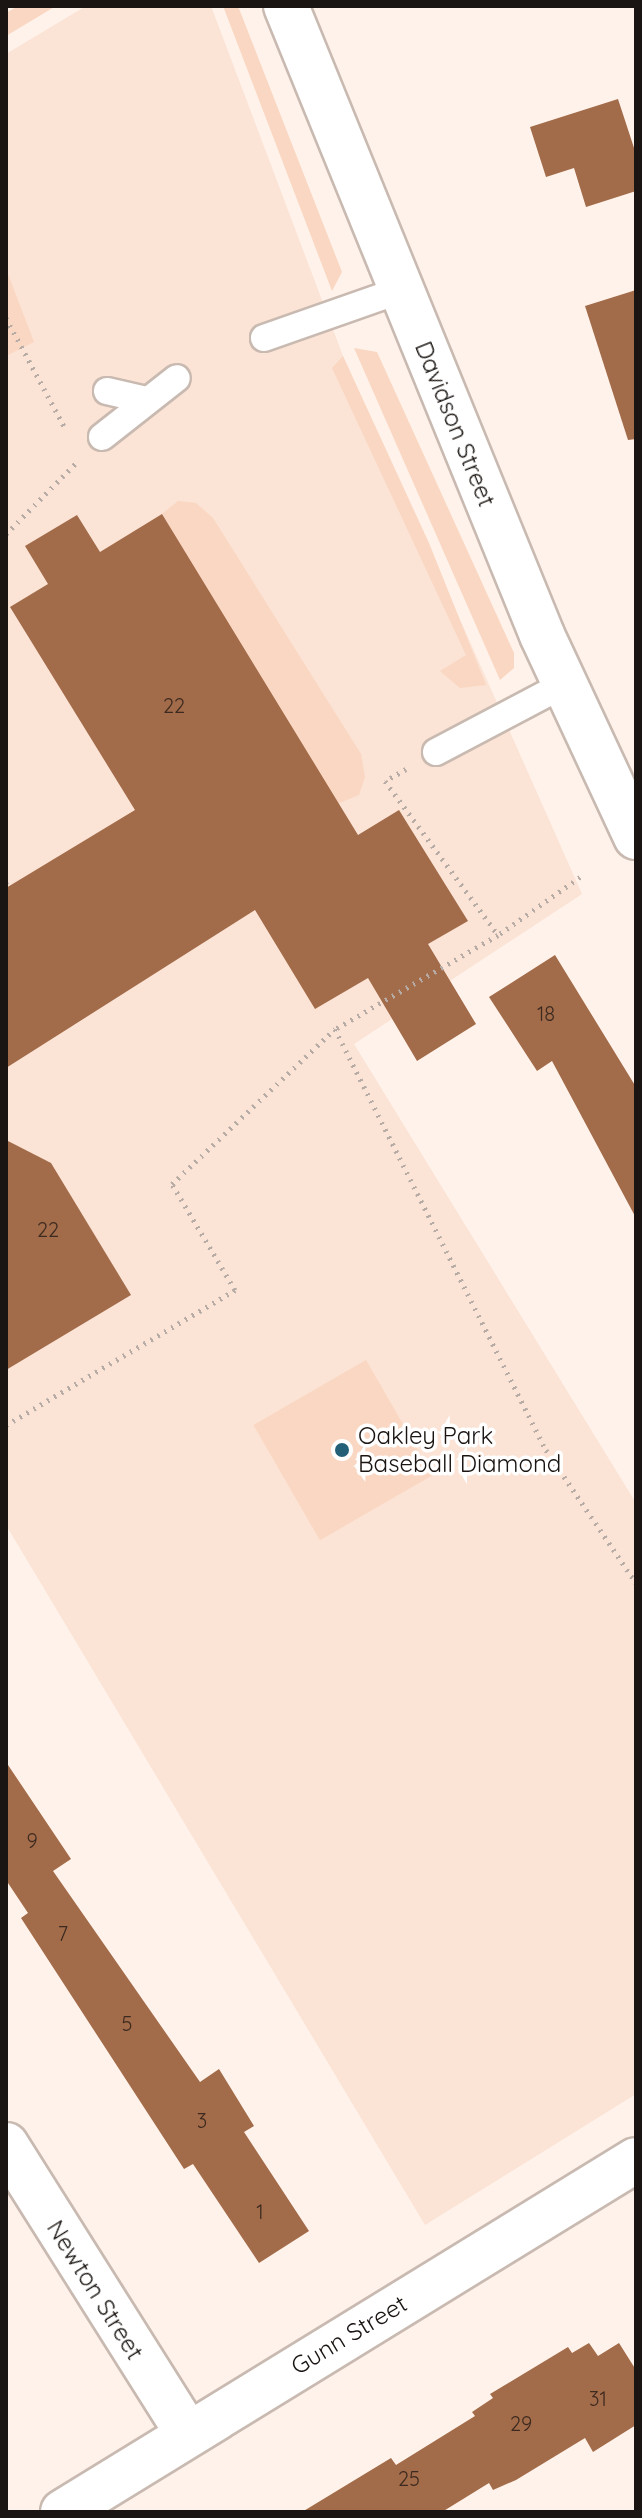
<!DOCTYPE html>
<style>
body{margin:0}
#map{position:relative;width:642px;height:2518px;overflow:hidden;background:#fff2ea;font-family:Quicksand,sans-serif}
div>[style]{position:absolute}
.built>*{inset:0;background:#fbe3d5}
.green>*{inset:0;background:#fad7c2;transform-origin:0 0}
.building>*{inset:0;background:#a26b49}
.path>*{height:5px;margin-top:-2.5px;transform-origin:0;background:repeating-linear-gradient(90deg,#b6aca5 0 2px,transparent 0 8px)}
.roads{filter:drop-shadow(2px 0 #c9bab1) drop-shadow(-2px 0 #c9bab1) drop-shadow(0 2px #c9bab1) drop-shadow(0 -2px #c9bab1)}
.lane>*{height:26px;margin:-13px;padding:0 13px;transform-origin:13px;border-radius:13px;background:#fff}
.street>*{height:44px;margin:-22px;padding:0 22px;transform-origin:22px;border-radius:22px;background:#fff}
.dots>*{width:22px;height:22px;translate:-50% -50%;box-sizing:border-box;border:4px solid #fff;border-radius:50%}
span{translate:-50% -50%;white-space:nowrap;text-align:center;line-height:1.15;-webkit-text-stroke:7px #fff;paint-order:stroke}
.number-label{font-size:20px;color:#3c2a20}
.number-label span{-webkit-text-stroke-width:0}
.street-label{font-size:24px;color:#1a1512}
.poi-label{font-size:24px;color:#1a1512}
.left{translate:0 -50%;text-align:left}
.frame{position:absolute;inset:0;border:8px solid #1a1512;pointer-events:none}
</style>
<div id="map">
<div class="built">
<i style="clip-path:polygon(86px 6px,211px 6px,343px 356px,582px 894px,354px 1044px,636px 1503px,636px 2094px,425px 2225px,6px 1525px,6px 54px)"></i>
</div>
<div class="green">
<i style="clip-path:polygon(18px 6px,56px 6px,6px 36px,6px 13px)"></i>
<i style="clip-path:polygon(223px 6px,238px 6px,342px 272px,332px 291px)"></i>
<i style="clip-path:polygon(6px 269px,34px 342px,6px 356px)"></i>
<i style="clip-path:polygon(354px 348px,377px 352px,514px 653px,514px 668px,500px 680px)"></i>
<i style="clip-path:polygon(343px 356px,429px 543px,486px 685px,460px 688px,440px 671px,466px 655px,332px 368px)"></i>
<i style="clip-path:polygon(178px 501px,196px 503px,213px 518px,361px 754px,365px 777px,359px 795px,337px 804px,162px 514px)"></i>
<i style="left:366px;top:1360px;width:133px;height:130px;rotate:60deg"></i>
</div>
<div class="building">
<i style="clip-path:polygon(618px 99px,636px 154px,636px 191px,586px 207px,574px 168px,546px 177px,530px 127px)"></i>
<i style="clip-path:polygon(636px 290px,636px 439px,628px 440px,585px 306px)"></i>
<i style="clip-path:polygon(162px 514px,358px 835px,399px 810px,468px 921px,428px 944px,476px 1024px,417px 1061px,368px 978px,315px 1009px,255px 910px,6px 1068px,6px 888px,135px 810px,10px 607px,48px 584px,25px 546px,77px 515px,100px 552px)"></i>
<i style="clip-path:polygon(555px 955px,636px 1087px,636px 1218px,552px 1061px,537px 1071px,489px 997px)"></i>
<i style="clip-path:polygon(6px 1140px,51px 1163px,131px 1295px,6px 1370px)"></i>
<i style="clip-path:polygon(6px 1762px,71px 1859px,53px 1871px,200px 2082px,219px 2069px,254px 2126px,244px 2132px,309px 2231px,259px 2263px,193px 2164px,184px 2169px,21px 1918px,28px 1913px,6px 1880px)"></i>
<i style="clip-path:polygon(589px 2343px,598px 2356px,619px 2343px,636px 2370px,636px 2425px,593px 2452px,585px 2438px,516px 2480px,493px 2490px,489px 2483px,442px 2512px,302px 2512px,391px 2458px,396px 2465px,475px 2416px,472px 2412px,493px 2398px,490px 2394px,568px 2347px,572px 2353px)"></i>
</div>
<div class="path">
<i style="left:6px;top:318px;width:123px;rotate:61.8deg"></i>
<i style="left:6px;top:534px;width:100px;rotate:-45.4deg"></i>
<i style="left:406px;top:769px;width:24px;rotate:150deg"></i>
<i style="left:385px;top:781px;width:191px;rotate:53.7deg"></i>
<i style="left:580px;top:877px;width:100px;rotate:144.7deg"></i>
<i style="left:498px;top:935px;width:188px;rotate:150deg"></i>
<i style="left:335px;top:1029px;width:471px;rotate:63.4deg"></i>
<i style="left:546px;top:1450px;width:161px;rotate:55.9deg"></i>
<i style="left:6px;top:883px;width:4px;rotate:63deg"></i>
<i style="left:6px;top:1425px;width:266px;rotate:-30.5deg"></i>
<i style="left:235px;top:1290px;width:123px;rotate:-120.7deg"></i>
<i style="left:172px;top:1184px;width:225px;rotate:-43.6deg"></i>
</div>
<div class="roads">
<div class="lane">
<i style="left:264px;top:338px;width:145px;rotate:-19.3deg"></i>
<i style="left:107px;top:391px;width:39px;rotate:13deg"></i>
<i style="left:102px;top:437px;width:95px;rotate:-38.2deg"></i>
<i style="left:436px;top:752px;width:144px;rotate:-27.8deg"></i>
</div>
<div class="street">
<i style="left:286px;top:6px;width:679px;rotate:67.85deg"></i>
<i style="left:542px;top:635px;width:223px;rotate:65deg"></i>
<i style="left:6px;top:2145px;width:342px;rotate:57.8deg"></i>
<i style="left:63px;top:2512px;width:672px;rotate:-31.56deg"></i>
</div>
</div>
<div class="dots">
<i style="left:342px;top:1450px;background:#236077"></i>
</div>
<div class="number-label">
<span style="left:174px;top:705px">22</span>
<span style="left:546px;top:1013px">18</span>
<span style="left:48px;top:1229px">22</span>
<span style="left:32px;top:1840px">9</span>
<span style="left:63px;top:1933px">7</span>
<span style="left:127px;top:2023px">5</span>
<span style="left:202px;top:2120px">3</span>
<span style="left:260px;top:2211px">1</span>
<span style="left:598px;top:2398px">31</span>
<span style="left:521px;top:2423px">29</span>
<span style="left:409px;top:2478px">25</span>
</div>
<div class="street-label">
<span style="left:455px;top:424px;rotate:68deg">Davidson Street</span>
<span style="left:95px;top:2290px;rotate:58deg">Newton Street</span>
<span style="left:349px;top:2335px;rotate:-31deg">Gunn Street</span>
</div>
<div class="poi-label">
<span class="left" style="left:358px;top:1450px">Oakley Park<br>Baseball Diamond</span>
</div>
<div class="frame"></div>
</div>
